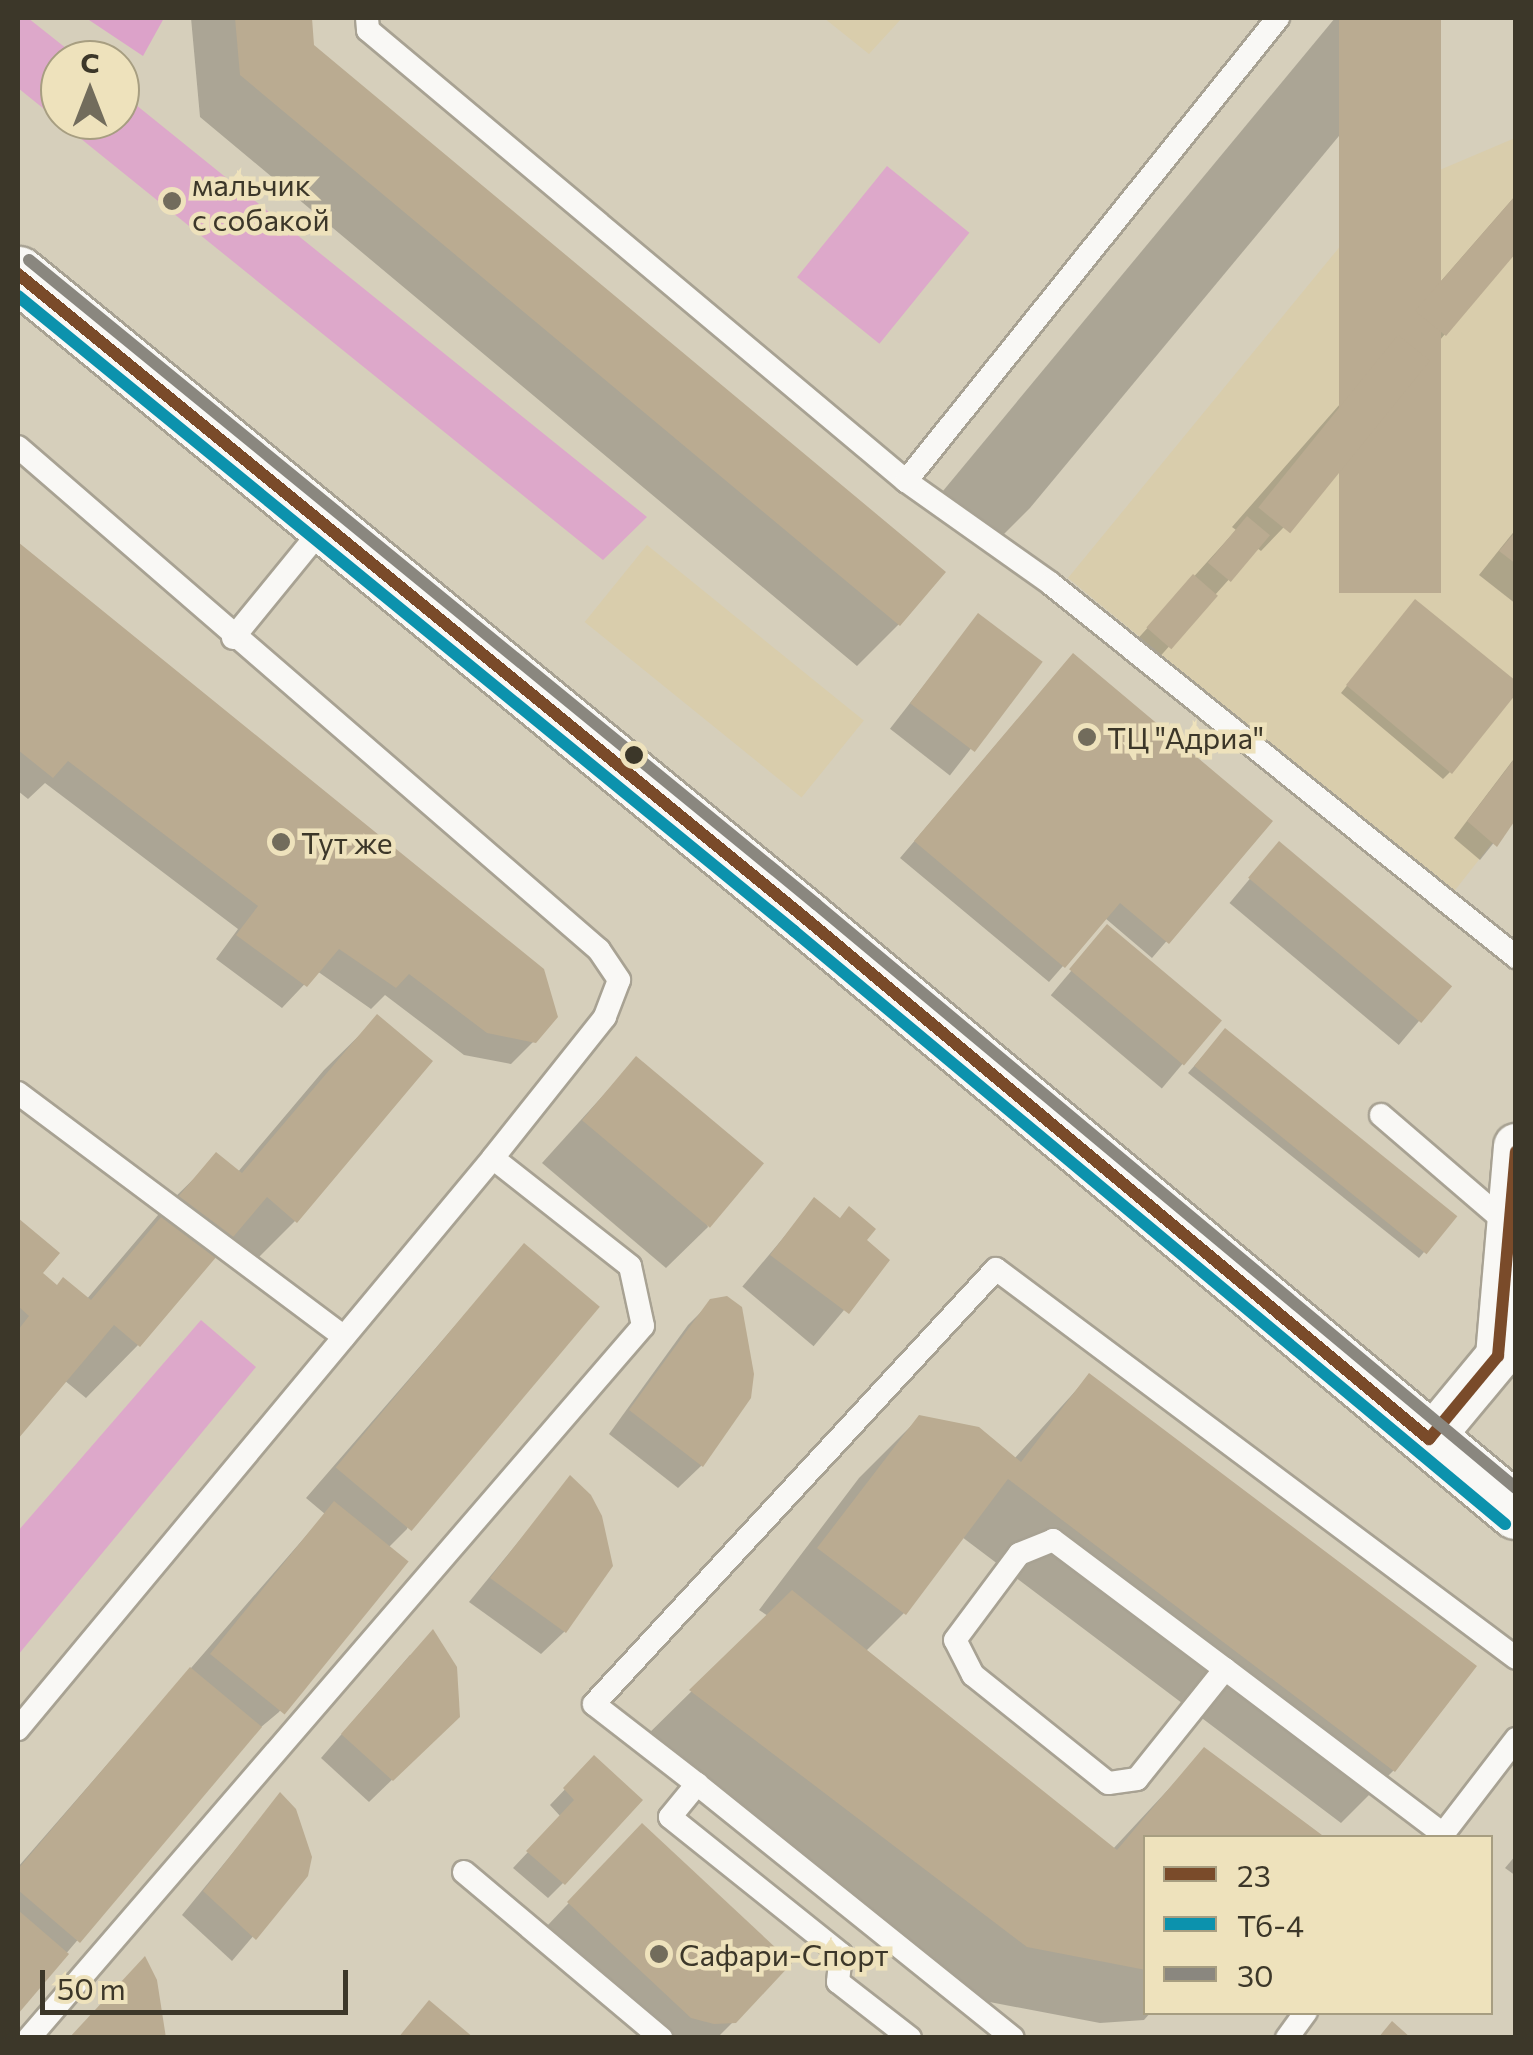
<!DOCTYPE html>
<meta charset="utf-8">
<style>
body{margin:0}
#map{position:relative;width:1533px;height:2055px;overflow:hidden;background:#d6cfbb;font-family:Commissioner,sans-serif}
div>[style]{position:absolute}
.built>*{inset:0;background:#d9cdac;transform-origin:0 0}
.green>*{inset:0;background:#dda8ca;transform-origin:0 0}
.forest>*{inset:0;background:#dca2c9}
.shadow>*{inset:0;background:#0003;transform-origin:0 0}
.building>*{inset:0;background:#baab91;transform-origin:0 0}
.roads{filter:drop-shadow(2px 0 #a8a293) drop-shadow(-2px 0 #a8a293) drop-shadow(0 2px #a8a293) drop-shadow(0 -2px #a8a293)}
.lane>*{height:22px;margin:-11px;padding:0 11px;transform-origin:11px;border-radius:11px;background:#f9f8f5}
.street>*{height:45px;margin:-22.5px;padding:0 22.5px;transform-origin:22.5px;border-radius:22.5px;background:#f9f8f5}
.primary>*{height:55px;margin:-27.5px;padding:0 27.5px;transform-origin:27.5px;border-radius:27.5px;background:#f9f8f5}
.bus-1>*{height:12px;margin:-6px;padding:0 6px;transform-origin:6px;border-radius:6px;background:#7a4b2a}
.bus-2>*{height:12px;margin:-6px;padding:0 6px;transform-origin:6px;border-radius:6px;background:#0c92ad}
.bus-3>*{height:12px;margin:-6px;padding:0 6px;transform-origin:6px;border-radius:6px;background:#8a877f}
.dots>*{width:28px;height:28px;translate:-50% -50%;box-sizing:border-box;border:5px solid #eee2bc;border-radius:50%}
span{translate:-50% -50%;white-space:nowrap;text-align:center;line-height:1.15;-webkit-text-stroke:9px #eee2bc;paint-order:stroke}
.poi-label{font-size:30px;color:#3c3729}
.left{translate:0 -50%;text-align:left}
.frame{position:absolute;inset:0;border:20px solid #3c3729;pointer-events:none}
.legend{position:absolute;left:1143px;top:1835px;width:350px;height:180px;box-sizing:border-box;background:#eee2bc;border:2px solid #a79e81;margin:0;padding:12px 18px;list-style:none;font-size:30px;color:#3c3729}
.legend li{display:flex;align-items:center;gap:20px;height:50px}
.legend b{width:50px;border:2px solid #a79e81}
.north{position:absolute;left:40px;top:40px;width:100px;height:100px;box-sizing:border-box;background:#eee2bc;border:2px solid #a79e81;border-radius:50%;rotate:0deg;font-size:28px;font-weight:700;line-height:40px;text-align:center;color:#3c3729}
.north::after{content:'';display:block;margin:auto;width:35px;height:45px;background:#726c5c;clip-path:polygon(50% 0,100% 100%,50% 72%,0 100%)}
.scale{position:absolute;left:40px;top:1970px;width:308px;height:45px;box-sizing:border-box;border:5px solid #3c3729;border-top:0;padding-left:12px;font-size:30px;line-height:35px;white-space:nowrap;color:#3c3729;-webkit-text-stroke:8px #eee2bc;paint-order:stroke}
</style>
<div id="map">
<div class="built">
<i style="clip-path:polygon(824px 18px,902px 18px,869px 54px)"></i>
<i style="clip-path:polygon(1515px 138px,1515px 814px,1452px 894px,1068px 578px,1383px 194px)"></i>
<i style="left:647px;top:545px;width:279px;height:99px;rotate:39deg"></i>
</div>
<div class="green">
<i style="clip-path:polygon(18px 18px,28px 18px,81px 60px,60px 60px,60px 120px,120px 120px,120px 92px,647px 517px,603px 560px,18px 88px)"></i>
<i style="left:887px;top:166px;width:106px;height:143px;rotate:39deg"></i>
<i style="clip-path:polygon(201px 1320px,256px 1367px,18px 1655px,18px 1531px)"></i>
</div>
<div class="forest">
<i style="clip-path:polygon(86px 18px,164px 18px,143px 56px)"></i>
</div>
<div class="shadow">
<i style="clip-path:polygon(191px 18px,309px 18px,312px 47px,899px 624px,857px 666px,200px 117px)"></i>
<i style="clip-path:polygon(1335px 18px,1437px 18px,1030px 508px,989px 549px,933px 503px)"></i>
<i style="clip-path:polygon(1516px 195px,1516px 249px,1283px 528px,1261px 551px,1257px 548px,1156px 661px,1133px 644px,1236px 530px,1232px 527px,1398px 338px,1394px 335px)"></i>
<i style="clip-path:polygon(1516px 529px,1516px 604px,1479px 575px)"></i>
<i style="clip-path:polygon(18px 544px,542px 970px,534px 1041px,511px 1064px,464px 1055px,385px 995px,371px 1009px,317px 971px,282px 1008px,216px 959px,238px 929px,45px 783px,28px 799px,18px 791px)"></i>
<i style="clip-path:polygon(1409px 609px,1450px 772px,1443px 779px,1341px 693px)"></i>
<i style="left:978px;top:616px;width:76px;height:143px;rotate:38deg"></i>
<i style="clip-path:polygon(1058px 672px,1269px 822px,1152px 958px,1105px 918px,1049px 982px,900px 858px)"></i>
<i style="clip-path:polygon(1516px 756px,1516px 815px,1480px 860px,1454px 838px)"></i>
<i style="left:1279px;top:844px;width:221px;height:77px;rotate:40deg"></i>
<i style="left:1108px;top:927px;width:145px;height:89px;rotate:40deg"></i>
<i style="clip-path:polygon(377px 1018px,295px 1221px,242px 1274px,217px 1252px,138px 1345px,86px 1398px,64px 1380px,18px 1435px,18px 1221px,56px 1254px,39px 1273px,56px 1288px,86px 1300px,164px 1208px,217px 1156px,237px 1173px,324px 1070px)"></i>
<i style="clip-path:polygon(1218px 1039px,1453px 1217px,1419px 1258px,1188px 1073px)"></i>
<i style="clip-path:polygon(636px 1059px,708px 1227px,666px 1268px,542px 1163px)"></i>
<i style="left:815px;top:1200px;width:93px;height:113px;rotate:40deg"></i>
<i style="clip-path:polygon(524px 1246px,407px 1529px,388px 1548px,279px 1712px,254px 1733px,18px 2010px,18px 1867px,325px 1514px,306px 1498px)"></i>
<i style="clip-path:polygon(712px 1301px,748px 1397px,701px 1466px,678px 1488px,609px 1434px,688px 1325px)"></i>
<i style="clip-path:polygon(1089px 1376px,1394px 1770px,1341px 1823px,962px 1537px,904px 1613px,865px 1652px,1112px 1850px,1204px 1751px,1146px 1838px,1146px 2012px,1151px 2012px,1144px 2020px,1100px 2023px,974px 1999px,638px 1744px,768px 1616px,759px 1610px,859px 1478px,920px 1417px,1014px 1459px)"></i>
<i style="clip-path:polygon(570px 1479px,564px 1632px,541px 1654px,469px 1602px)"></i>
<i style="clip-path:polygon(410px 1655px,458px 1716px,369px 1802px,321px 1758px)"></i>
<i style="clip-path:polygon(594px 1759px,563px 1883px,548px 1898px,513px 1868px,561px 1817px,550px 1805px)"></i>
<i style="clip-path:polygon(280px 1795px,305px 1875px,232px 1961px,182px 1915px)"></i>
<i style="clip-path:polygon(620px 1849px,734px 2021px,717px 2038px,666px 2038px,547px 1926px)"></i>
<i style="clip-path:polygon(1516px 1855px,1516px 1876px,1505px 1868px)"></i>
</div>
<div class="building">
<i style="clip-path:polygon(235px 18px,312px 18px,314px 45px,946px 572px,900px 626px,240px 75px)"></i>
<i style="left:1339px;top:18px;width:102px;height:575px"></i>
<i style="clip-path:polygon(1516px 195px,1516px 253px,1446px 336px,1415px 311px)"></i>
<i style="left:1398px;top:335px;width:41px;height:222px;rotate:39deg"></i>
<i style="left:1247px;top:516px;width:30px;height:61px;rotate:40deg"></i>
<i style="clip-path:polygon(1516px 531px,1516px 564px,1499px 551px)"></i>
<i style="clip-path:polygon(18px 542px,544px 969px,558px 1017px,536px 1043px,487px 1033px,409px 974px,396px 988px,339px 949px,307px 987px,236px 935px,258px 906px,68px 761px,53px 778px,18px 750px)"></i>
<i style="left:1193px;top:574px;width:33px;height:71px;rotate:41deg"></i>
<i style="clip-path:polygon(1415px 599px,1516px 681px,1516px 694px,1452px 774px,1346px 685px)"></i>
<i style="left:978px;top:613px;width:81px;height:113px;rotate:37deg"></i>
<i style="clip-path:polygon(1073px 653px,1273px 821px,1169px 944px,1120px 903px,1065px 968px,914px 841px)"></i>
<i style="clip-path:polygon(1516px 757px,1516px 819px,1497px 847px,1467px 821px)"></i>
<i style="left:1279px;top:841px;width:226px;height:48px;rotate:40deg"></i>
<i style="left:1107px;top:924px;width:150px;height:59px;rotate:40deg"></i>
<i style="clip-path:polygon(377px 1014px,433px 1061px,297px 1223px,267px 1197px,140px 1347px,114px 1325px,18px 1439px,18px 1330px,29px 1316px,18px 1306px,18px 1218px,60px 1253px,43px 1273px,57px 1285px,63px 1277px,91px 1300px,216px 1152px,242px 1173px)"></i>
<i style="left:1225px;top:1028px;width:299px;height:49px;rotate:39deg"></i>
<i style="left:636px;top:1056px;width:167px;height:84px;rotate:40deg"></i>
<i style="clip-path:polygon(814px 1197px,840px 1218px,849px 1206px,876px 1229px,867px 1240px,890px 1260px,849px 1314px,770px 1255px)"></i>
<i style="left:524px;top:1243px;width:99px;height:293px;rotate:40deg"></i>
<i style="clip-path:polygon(727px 1296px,742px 1307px,754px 1374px,751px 1398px,703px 1467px,629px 1410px,710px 1299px)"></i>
<i style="clip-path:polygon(1089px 1373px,1477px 1666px,1395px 1772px,1008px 1479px,906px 1615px,817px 1548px,919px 1415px,979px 1427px,1021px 1462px)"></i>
<i style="clip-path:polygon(570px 1475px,591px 1495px,602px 1516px,613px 1566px,566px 1633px,490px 1578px)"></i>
<i style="left:334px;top:1501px;width:96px;height:197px;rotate:39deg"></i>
<i style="clip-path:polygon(792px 1590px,1117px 1850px,1204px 1747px,1326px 1838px,1146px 1838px,1146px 1970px,1027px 1947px,689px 1690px)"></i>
<i style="clip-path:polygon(433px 1629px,457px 1667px,460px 1717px,393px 1781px,341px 1734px)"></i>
<i style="clip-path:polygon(190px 1667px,262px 1727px,80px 1943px,18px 1890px,18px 1869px)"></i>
<i style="clip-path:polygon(594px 1755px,643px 1800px,565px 1885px,526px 1851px,574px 1800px,563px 1788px)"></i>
<i style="clip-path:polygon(280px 1792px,296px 1809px,312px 1857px,308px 1876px,256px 1940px,203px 1891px)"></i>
<i style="clip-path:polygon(642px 1823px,792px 1963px,736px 2023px,714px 2024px,691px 2018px,567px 1902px)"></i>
<i style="clip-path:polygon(18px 1910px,69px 1954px,18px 2014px)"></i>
<i style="clip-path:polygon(145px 1956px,157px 1980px,166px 2038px,69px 2038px)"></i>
<i style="clip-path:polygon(429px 2000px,474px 2038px,398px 2038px)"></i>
<i style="clip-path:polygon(1392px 2021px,1411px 2038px,1378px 2038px)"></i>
</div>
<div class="roads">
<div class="lane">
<i style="left:367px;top:18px;width:12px;rotate:85deg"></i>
<i style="left:368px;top:30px;width:702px;rotate:39.97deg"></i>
<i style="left:906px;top:481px;width:176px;rotate:35.3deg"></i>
<i style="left:1050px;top:583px;width:598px;rotate:38.75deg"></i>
<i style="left:18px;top:447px;width:768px;rotate:40.88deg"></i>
<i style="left:599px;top:950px;width:36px;rotate:56deg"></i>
<i style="left:619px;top:980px;width:40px;rotate:111deg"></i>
<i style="left:605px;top:1017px;width:180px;rotate:128.5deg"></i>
<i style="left:493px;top:1158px;width:743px;rotate:129.76deg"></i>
<i style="left:906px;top:481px;width:594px;rotate:-51.22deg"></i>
<i style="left:233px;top:638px;width:147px;rotate:-50.8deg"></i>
<i style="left:18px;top:1093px;width:407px;rotate:36.8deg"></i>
<i style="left:1381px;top:1115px;width:169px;rotate:40.7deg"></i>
<i style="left:1225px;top:1669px;width:141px;rotate:128.7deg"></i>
<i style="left:1137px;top:1779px;width:29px;rotate:172deg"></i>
<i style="left:1108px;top:1783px;width:173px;rotate:-141.3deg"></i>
<i style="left:973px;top:1675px;width:39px;rotate:-117deg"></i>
<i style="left:955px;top:1640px;width:107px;rotate:-53.3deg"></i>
<i style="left:1019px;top:1554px;width:37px;rotate:-22deg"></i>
<i style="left:1053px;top:1540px;width:215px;rotate:36.9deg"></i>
<i style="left:1225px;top:1669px;width:273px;rotate:37.1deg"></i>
<i style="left:697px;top:1784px;width:405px;rotate:38.8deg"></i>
<i style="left:1440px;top:1838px;width:125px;rotate:-52.5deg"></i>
<i style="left:464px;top:1872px;width:258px;rotate:40.1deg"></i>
<i style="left:29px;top:2038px;width:940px;rotate:-49.23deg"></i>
<i style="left:643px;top:1326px;width:61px;rotate:-102.2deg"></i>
<i style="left:630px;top:1266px;width:174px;rotate:-141.8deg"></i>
<i style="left:910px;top:2038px;width:91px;rotate:-142.1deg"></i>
<i style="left:838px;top:1982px;width:28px;rotate:-84deg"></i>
<i style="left:841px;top:1954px;width:219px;rotate:-141.3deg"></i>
<i style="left:670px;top:1817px;width:43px;rotate:-50.7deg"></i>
<i style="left:697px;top:1784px;width:130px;rotate:-142.2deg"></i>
<i style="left:594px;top:1704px;width:592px;rotate:-47.26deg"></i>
<i style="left:996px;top:1269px;width:649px;rotate:36.8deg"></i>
<i style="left:1287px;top:2038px;width:32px;rotate:-54deg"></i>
</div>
<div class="street">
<i style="left:1429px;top:1439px;width:108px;rotate:-50.3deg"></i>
<i style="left:1498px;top:1356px;width:211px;rotate:-85.1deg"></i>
</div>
<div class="primary">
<i style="left:18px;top:274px;width:1017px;rotate:39.29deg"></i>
<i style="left:805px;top:918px;width:926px;rotate:39.83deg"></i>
</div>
</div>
<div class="bus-1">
<i style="left:18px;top:274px;width:1017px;rotate:39.29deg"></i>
<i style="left:805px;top:918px;width:813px;rotate:39.86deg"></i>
<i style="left:1429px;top:1439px;width:108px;rotate:-50.3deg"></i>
<i style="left:1498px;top:1356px;width:205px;rotate:-85deg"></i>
</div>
<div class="bus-2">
<i style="left:18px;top:296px;width:1003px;rotate:39.29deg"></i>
<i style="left:794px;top:931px;width:926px;rotate:39.83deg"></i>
</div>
<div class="bus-3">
<i style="left:29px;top:260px;width:1017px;rotate:39.29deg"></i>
<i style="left:816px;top:904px;width:912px;rotate:39.84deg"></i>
</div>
<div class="dots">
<i style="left:172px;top:201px;background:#726c5c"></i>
<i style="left:1087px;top:737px;background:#726c5c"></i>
<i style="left:634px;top:755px;background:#3c3729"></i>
<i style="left:281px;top:842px;background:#726c5c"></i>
<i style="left:659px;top:1954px;background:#726c5c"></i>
</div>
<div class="poi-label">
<span class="left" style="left:192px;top:201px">мальчик<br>с собакой</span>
<span class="left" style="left:1107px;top:737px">ТЦ "Адриа"</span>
<span class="left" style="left:301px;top:842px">Тут же</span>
<span class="left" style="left:679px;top:1954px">Сафари-Спорт</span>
</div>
<div class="frame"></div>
<ul class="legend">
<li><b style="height:12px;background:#7a4b2a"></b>23</li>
<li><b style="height:12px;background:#0c92ad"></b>Тб-4</li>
<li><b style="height:12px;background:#8a877f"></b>30</li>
</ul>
<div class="north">С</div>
<div class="scale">50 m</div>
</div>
